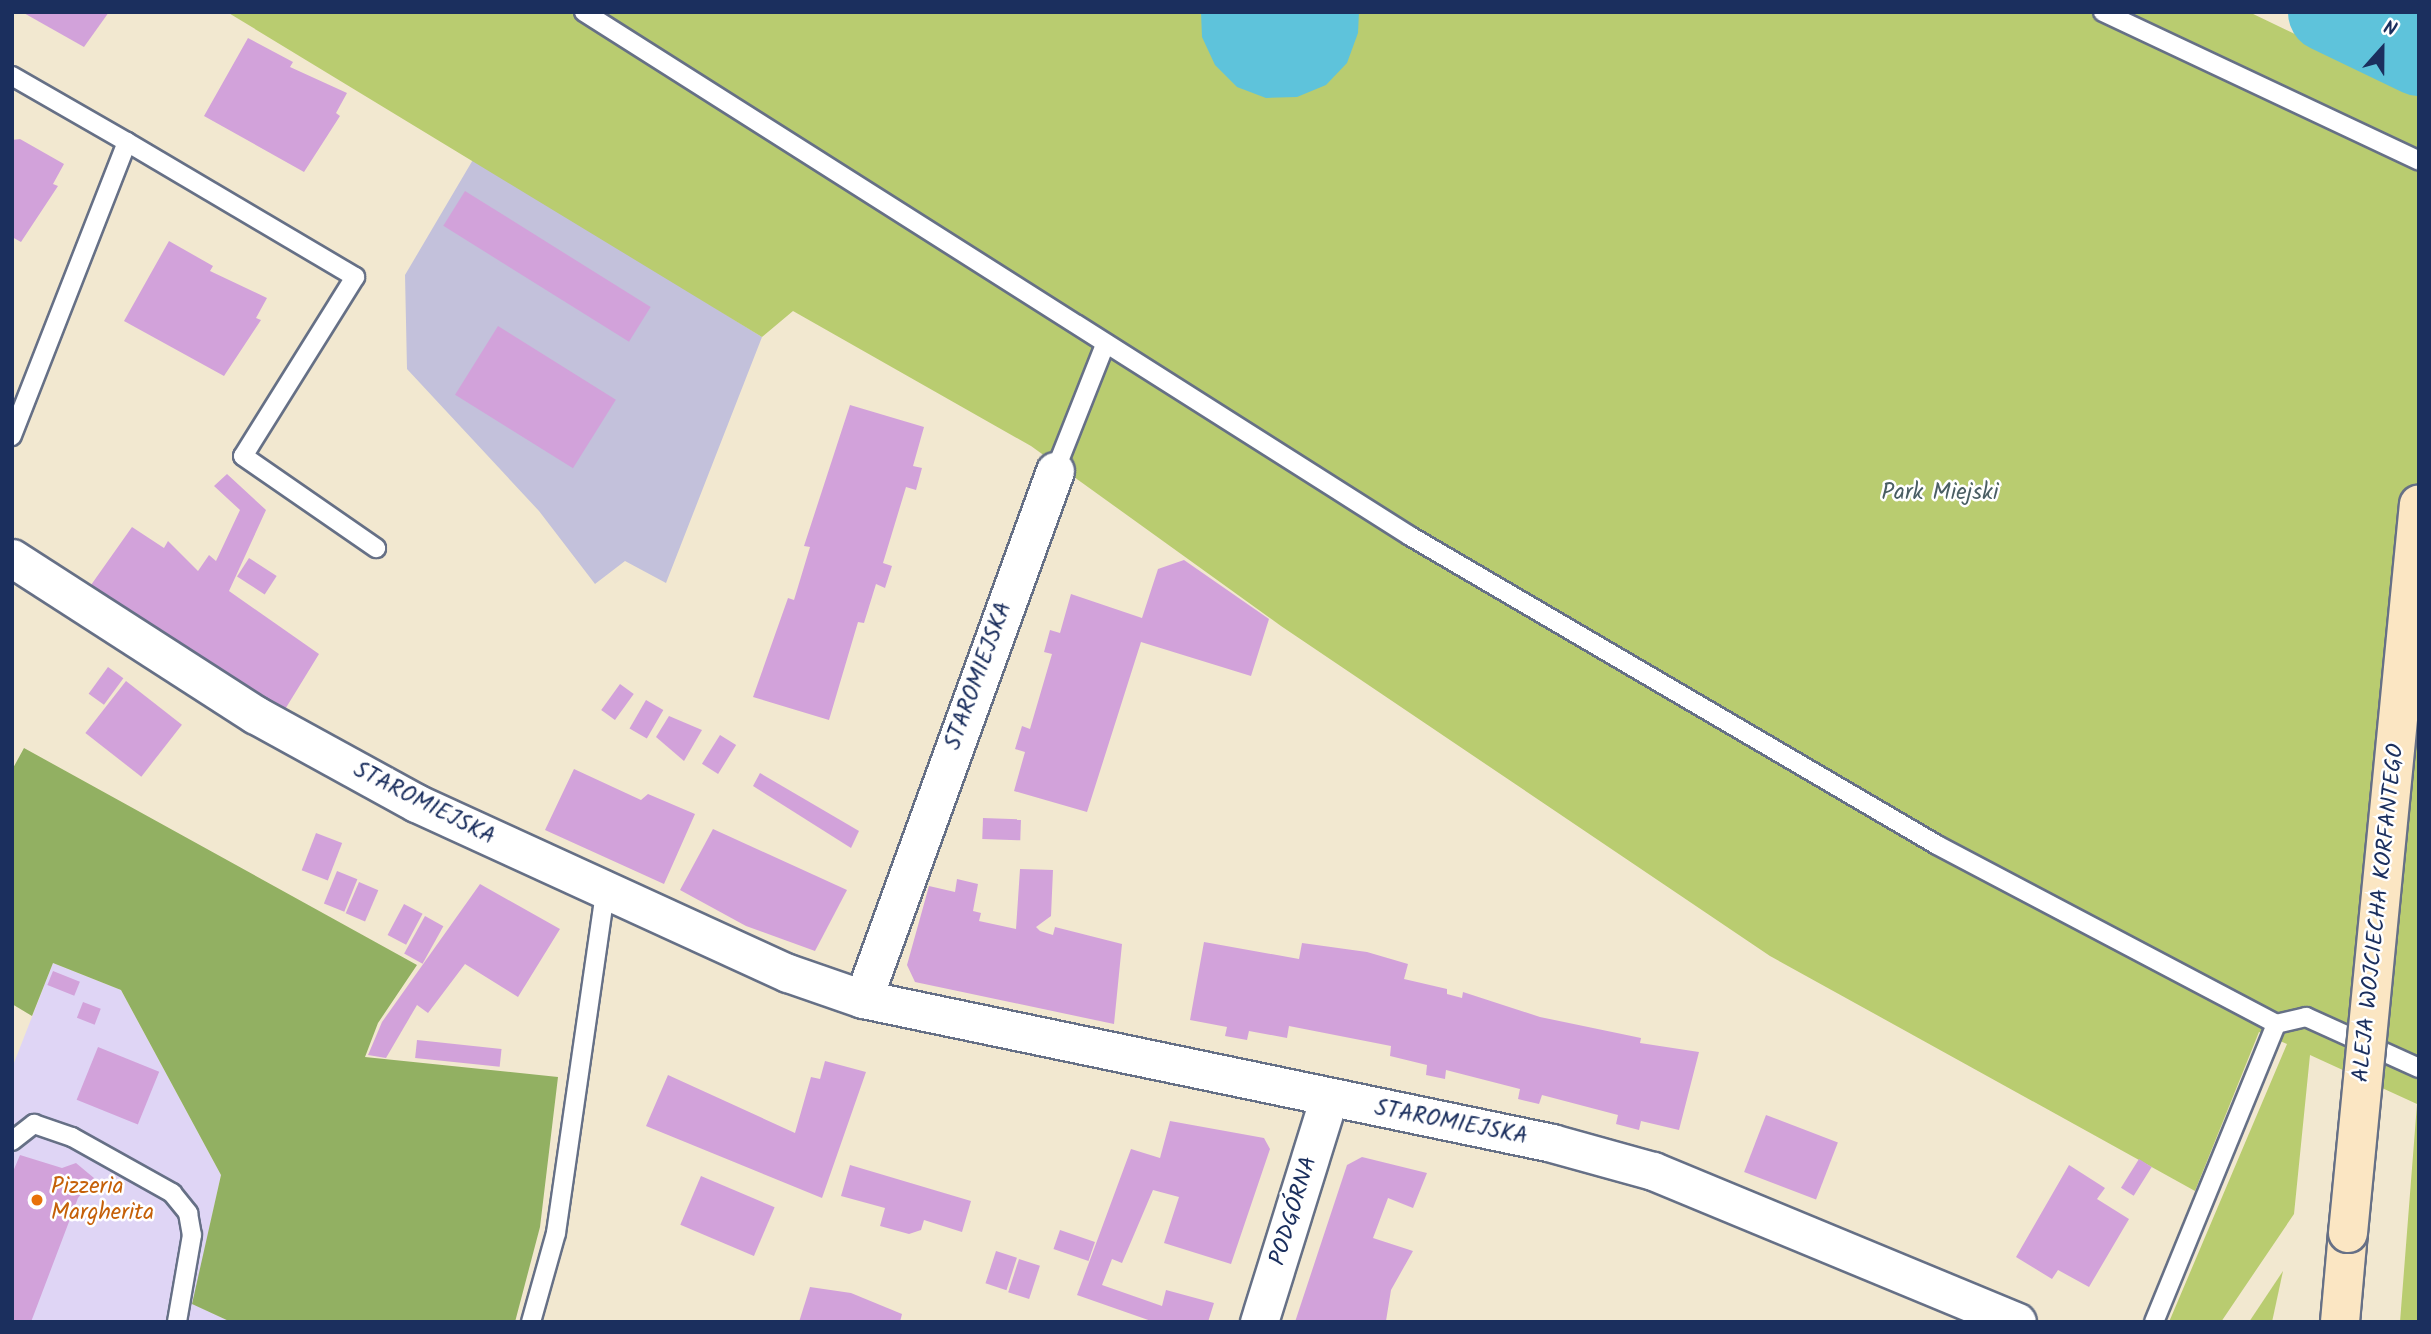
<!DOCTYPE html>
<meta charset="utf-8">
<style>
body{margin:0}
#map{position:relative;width:2431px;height:1334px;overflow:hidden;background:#f2e8d0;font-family:Kalam,sans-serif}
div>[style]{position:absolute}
.built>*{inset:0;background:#dfd5f5}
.industrial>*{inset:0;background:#c3c1db}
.green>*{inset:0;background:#b9cc70}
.forest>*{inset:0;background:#92b062}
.water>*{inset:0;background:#5ec3db}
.river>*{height:79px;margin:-39.5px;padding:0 39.5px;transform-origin:39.5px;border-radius:39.5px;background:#5ec3db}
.building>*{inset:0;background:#d2a2da;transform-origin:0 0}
.roads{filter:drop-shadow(2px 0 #667086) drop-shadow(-2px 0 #667086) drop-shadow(0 2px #667086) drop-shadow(0 -2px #667086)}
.lane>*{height:18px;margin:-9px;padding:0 9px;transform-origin:9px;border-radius:9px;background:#fff}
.street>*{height:37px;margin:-18.5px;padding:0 18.5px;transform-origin:18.5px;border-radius:18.5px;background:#fff}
.secondary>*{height:38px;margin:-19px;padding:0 19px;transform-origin:19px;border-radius:19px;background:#fbe6c3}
.bridges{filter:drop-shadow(2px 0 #667086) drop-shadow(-2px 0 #667086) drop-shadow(0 2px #667086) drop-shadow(0 -2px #667086)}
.secondary-bridge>*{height:38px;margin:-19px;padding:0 19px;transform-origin:19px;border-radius:19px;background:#fbe6c3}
.dots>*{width:19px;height:19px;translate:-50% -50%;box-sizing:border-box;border:4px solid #fff;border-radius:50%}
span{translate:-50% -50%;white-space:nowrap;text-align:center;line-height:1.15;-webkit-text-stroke:5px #fff;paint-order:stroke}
.park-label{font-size:23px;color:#4a5e63}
.street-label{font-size:23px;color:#1b2f5e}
.food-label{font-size:23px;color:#c56008}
.left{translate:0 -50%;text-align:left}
.frame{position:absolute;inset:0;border:14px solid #1b2f5e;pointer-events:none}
.north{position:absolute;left:2347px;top:14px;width:70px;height:70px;-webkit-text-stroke:5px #fff;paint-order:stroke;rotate:21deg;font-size:19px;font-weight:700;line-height:28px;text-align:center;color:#1b2f5e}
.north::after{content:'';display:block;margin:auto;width:24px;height:32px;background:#1b2f5e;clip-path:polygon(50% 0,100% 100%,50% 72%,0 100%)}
</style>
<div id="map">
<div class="built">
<i style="clip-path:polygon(53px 963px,121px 990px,221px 1175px,193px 1304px,231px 1322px,12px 1322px,12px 1068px)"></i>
</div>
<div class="industrial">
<i style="clip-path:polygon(474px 158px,762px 337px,666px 583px,625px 561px,595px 584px,539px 511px,407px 369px,405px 275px)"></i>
</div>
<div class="green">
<i style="clip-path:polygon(227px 12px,2249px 12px,2419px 94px,2419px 1322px,2400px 1322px,2417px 1104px,2310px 1055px,2294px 1214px,2221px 1322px,2169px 1322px,2287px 1044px,2259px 1032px,2195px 1191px,1770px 956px,1281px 626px,1031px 446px,793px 311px,762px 337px)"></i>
<i style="clip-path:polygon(2283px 1271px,2272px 1322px,2249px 1322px)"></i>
</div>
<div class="forest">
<i style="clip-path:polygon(24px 748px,417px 965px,378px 1023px,365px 1057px,558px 1077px,540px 1227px,515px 1322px,231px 1322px,192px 1304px,221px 1175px,121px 990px,53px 963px,32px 1016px,12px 1004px,12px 770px)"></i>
</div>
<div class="water">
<i style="clip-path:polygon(1201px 12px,1359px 12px,1358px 33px,1347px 63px,1326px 85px,1297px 97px,1266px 98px,1237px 87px,1215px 65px,1202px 37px)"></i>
</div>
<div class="river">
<i style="left:2327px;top:12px;width:102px;rotate:25.6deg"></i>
</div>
<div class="building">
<i style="clip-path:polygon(22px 12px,109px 12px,84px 47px)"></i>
<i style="clip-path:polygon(248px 38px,293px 62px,290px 67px,347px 93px,336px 113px,340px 116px,304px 172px,204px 116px)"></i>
<i style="clip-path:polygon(20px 139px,64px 164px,53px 184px,58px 186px,21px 242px,12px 237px,12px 140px)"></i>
<i style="left:465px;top:191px;width:219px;height:41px;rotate:32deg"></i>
<i style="clip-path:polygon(169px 241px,213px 266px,210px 271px,267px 298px,256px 318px,261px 320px,224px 376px,124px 321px)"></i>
<i style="left:498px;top:326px;width:139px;height:81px;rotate:32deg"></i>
<i style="clip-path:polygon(850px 405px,924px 427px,913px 466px,922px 468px,916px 490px,906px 487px,883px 563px,892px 566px,885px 588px,876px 584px,864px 623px,858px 622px,829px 720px,753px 697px,788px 598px,794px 600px,810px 547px,804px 546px)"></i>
<i style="clip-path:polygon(227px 474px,266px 510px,229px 591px,319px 654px,284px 711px,91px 585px,132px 527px,164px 548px,168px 541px,198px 571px,209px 555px,216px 561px,240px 510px,214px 486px)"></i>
<i style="left:249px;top:558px;width:33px;height:22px;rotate:33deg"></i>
<i style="clip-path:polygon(1184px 560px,1269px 619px,1251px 676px,1141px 642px,1087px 812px,1014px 791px,1025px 752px,1015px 749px,1022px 726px,1030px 729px,1052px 654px,1044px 652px,1050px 630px,1060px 633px,1071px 594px,1142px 618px,1158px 569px)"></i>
<i style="left:108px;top:667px;width:19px;height:33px;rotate:36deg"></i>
<i style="left:126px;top:681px;width:71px;height:66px;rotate:38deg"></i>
<i style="left:620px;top:684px;width:17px;height:32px;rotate:36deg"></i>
<i style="left:646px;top:700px;width:20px;height:33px;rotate:30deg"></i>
<i style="clip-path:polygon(669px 716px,702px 730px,684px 761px,656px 737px)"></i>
<i style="left:720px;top:735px;width:19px;height:34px;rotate:32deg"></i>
<i style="clip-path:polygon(574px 769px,641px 800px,648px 794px,695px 814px,664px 884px,545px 830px)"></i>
<i style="clip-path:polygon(760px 773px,859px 831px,851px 848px,753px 786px)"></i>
<i style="left:983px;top:818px;width:38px;height:21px;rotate:2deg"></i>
<i style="clip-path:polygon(713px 829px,847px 890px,815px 951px,746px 926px,680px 890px)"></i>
<i style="left:316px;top:833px;width:28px;height:40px;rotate:21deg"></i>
<i style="clip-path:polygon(1020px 869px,1053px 870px,1051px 916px,1036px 927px,1040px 931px,1053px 935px,1055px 927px,1122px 944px,1114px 1024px,915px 982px,907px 965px,929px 886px,955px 892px,957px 879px,978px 884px,973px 911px,981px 913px,979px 921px,1016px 929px)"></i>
<i style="left:337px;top:871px;width:22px;height:35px;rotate:22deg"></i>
<i style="left:359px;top:882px;width:21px;height:34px;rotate:23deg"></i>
<i style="clip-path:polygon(480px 884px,560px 929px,518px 997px,465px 964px,428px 1013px,417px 1005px,386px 1058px,368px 1055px,382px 1022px)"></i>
<i style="left:404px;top:904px;width:21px;height:35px;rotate:28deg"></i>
<i style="left:425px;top:916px;width:21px;height:43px;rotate:29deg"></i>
<i style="clip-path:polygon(1204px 942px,1299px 959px,1302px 943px,1367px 952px,1408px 964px,1404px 979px,1447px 989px,1447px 994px,1462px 998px,1463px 992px,1540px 1017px,1641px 1038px,1640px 1043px,1699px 1052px,1679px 1130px,1641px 1121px,1639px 1130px,1616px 1124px,1618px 1115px,1542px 1095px,1539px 1104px,1518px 1099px,1520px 1089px,1446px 1070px,1445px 1079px,1426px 1075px,1427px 1065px,1390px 1056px,1391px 1046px,1289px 1026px,1287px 1038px,1249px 1031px,1247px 1040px,1225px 1036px,1227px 1027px,1190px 1020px)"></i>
<i style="left:53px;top:971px;width:29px;height:15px;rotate:22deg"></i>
<i style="left:83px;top:1002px;width:19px;height:17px;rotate:21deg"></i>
<i style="left:417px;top:1040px;width:85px;height:18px;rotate:6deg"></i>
<i style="left:98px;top:1047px;width:66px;height:57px;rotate:22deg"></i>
<i style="clip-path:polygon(825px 1061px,866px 1072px,822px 1198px,646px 1126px,668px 1075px,795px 1133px,811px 1077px,820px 1079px)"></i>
<i style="left:1766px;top:1115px;width:77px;height:61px;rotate:21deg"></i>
<i style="clip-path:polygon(1170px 1121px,1264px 1138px,1270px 1149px,1231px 1264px,1164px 1243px,1179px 1197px,1153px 1190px,1122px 1263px,1112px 1259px,1102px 1285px,1162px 1306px,1166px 1290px,1214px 1303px,1208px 1322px,1154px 1322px,1077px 1295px,1131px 1149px,1160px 1158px)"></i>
<i style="clip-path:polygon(20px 1155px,62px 1168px,76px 1163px,94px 1178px,78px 1198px,31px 1322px,12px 1322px,12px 1174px)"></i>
<i style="clip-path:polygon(1362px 1157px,1427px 1173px,1413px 1208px,1388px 1198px,1373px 1238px,1413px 1251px,1391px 1290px,1386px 1321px,1295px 1322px,1347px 1165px)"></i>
<i style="left:2139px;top:1159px;width:15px;height:34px;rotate:32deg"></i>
<i style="clip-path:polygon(850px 1165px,971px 1201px,962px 1232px,924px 1220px,921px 1230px,909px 1234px,880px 1226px,885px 1208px,841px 1196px)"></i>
<i style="clip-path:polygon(2069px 1165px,2105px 1188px,2097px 1199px,2129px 1219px,2089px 1287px,2058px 1270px,2052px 1279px,2016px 1257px)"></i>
<i style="left:701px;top:1176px;width:80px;height:53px;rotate:23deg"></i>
<i style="left:1060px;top:1230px;width:37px;height:20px;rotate:19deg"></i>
<i style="left:996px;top:1251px;width:22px;height:34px;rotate:18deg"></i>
<i style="left:1019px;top:1259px;width:22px;height:35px;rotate:18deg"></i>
<i style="clip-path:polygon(810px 1287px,851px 1293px,902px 1314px,900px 1322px,799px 1322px)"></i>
</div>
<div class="roads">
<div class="lane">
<i style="left:584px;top:12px;width:978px;rotate:32.39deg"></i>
<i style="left:1410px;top:536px;width:611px;rotate:30.38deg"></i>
<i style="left:1937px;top:845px;width:383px;rotate:27.8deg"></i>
<i style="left:2276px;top:1024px;width:31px;rotate:-13deg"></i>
<i style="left:2306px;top:1017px;width:124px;rotate:24.3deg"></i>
<i style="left:2103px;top:12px;width:349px;rotate:25.2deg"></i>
<i style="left:12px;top:76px;width:133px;rotate:29.9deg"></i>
<i style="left:127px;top:142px;width:316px;rotate:111.4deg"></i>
<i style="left:127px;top:142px;width:265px;rotate:30.6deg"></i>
<i style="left:355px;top:277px;width:211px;rotate:122deg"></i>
<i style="left:243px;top:456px;width:162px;rotate:34.7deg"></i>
<i style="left:1055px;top:471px;width:136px;rotate:-68.4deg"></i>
<i style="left:12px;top:1141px;width:28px;rotate:-38deg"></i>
<i style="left:34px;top:1124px;width:40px;rotate:18.9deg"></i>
<i style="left:72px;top:1137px;width:115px;rotate:29.2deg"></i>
<i style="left:172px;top:1193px;width:26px;rotate:51deg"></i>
<i style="left:188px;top:1213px;width:22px;rotate:80deg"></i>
<i style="left:192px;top:1235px;width:88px;rotate:99.8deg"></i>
<i style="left:531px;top:1322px;width:92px;rotate:-74.3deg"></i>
<i style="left:556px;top:1233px;width:342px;rotate:-81.8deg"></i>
<i style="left:2154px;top:1322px;width:322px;rotate:-67.7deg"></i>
</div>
<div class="street">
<i style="left:12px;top:558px;width:290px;rotate:32.8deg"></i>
<i style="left:256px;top:715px;width:183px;rotate:28.8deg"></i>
<i style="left:416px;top:803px;width:409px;rotate:24.6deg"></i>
<i style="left:788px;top:973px;width:79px;rotate:19.1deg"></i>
<i style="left:863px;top:999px;width:704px;rotate:11.8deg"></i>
<i style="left:1552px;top:1143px;width:105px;rotate:15.5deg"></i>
<i style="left:1653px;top:1171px;width:394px;rotate:22.5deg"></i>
<i style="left:863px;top:999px;width:562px;rotate:-70.02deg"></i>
<i style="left:1259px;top:1322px;width:232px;rotate:-72.7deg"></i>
</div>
<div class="secondary">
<i style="left:2340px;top:1322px;width:89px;rotate:-84.9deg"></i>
</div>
</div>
<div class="bridges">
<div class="secondary-bridge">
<i style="left:2348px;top:1233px;width:732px;rotate:-84.44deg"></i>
</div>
</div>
<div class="dots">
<i style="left:37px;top:1200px;background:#e8710a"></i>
</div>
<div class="park-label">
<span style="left:1940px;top:493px">Park Miejski</span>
</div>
<div class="street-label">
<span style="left:979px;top:676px;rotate:-70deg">STAROMIEJSKA</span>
<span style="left:424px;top:804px;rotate:27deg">STAROMIEJSKA</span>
<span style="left:2379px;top:913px;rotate:-84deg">ALEJA WOJCIECHA KORFANTEGO</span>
<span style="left:1451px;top:1123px;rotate:11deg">STAROMIEJSKA</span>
<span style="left:1294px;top:1211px;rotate:-73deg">PODGÓRNA</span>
</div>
<div class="food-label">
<span class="left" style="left:51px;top:1200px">Pizzeria<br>Margherita</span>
</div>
<div class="frame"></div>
<div class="north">N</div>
</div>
